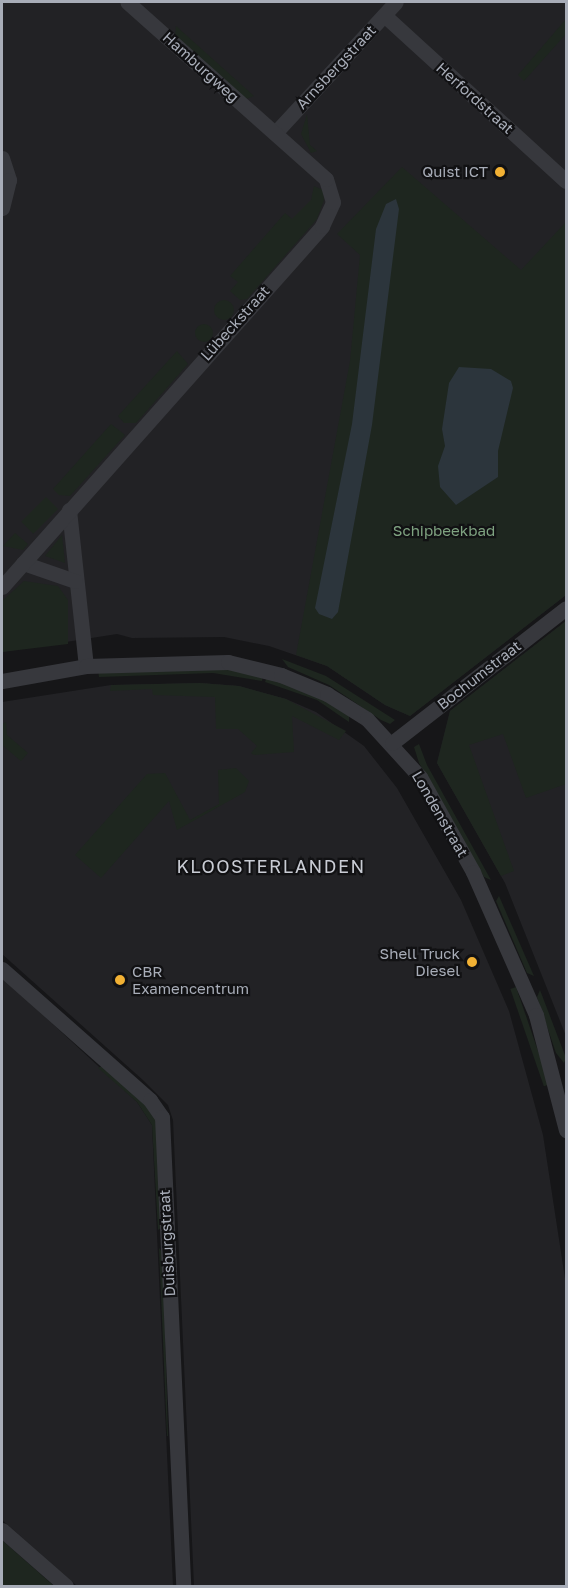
<!DOCTYPE html>
<meta charset="utf-8">
<style>
body{margin:0}
#map{position:relative;width:568px;height:1588px;overflow:hidden;background:#161618;font-family:"Golos Text",sans-serif}
div>[style]{position:absolute}
.built>*{inset:0;background:#222225}
.green>*{inset:0;background:#1e261f;transform-origin:0 0}
.round{border-radius:50%}
.water>*{inset:0;background:#2c353c}
.minor>*{height:15px;margin:-7.5px;padding:0 7.5px;transform-origin:7.5px;border-radius:7.5px;background:#37383d}
.dots>*{width:16px;height:16px;translate:-50% -50%;box-sizing:border-box;border:3px solid #111113;border-radius:50%}
span{translate:-50% -50%;white-space:nowrap;text-align:center;line-height:1.15;-webkit-text-stroke:4.5px #111113;paint-order:stroke}
.street-label{font-size:15px;color:#a8adb8}
.poi-label{font-size:15px;color:#a8adb8}
.right{translate:-100% -50%;text-align:right}
.left{translate:0 -50%;text-align:left}
.park-label{font-size:15px;color:#7fa381}
.quarter-label{font-size:18px;color:#c9ccd4;letter-spacing:1.5px}
.frame{position:absolute;inset:0;border:3px solid #a8adb8;pointer-events:none}
</style>
<div id="map">
<div class="built">
<i style="clip-path:polygon(2px 2px,566px 2px,566px 595px,410px 716px,385px 705px,327px 666px,269px 646px,224px 637px,132px 638px,117px 634px,2px 652px)"></i>
<i style="clip-path:polygon(566px 621px,566px 1036px,505px 883px,437px 763px,450px 711px)"></i>
<i style="clip-path:polygon(200px 683px,239px 686px,286px 699px,316px 712px,364px 746px,397px 788px,461px 900px,509px 1011px,543px 1135px,566px 1285px,566px 1586px,194px 1586px,173px 1120px,168px 1105px,144px 1081px,2px 954px,2px 702px,111px 685px)"></i>
<i style="clip-path:polygon(2px 977px,137px 1102px,152px 1125px,173px 1586px,77px 1586px,2px 1520px)"></i>
</div>
<div class="green">
<i style="clip-path:polygon(566px 19px,566px 34px,524px 81px,518px 75px)"></i>
<i style="clip-path:polygon(176px 26px,254px 96px,246px 99px,175px 36px)"></i>
<i style="clip-path:polygon(307px 114px,310px 145px,317px 151px,311px 153px,301px 134px)"></i>
<i style="clip-path:polygon(402px 167px,521px 270px,566px 222px,566px 595px,410px 716px,385px 705px,327px 666px,296px 655px,350px 361px,360px 255px,337px 234px)"></i>
<i style="clip-path:polygon(314px 186px,323px 190px,324px 200px,317px 219px,247px 299px,240px 300px,230px 291px,238px 282px,230px 276px,285px 213px,292px 219px,311px 200px)"></i>
<i class="round" style="left:214px;top:300px;width:20px;height:20px"></i>
<i class="round" style="left:195px;top:324px;width:18px;height:18px"></i>
<i style="clip-path:polygon(177px 351px,188px 364px,136px 423px,124px 423px,118px 416px)"></i>
<i style="clip-path:polygon(111px 424px,125px 435px,70px 496px,59px 495px,53px 489px)"></i>
<i style="left:46px;top:497px;width:17px;height:35px;rotate:45deg"></i>
<i style="clip-path:polygon(15px 533px,28px 544px,23px 550px,3px 546px)"></i>
<i style="clip-path:polygon(62px 535px,65px 563px,45px 556px)"></i>
<i style="clip-path:polygon(24px 581px,58px 586px,68px 600px,68px 644px,2px 652px,2px 601px)"></i>
<i style="clip-path:polygon(566px 621px,566px 784px,526px 798px,503px 734px,469px 745px,514px 871px,501px 876px,437px 763px,450px 711px)"></i>
<i style="clip-path:polygon(282px 659px,326px 676px,395px 720px,390px 724px,381px 720px,329px 685px,288px 667px)"></i>
<i style="clip-path:polygon(217px 667px,263px 675px,262px 681px,213px 673px,99px 677px,98px 670px)"></i>
<i style="clip-path:polygon(267px 677px,325px 700px,349px 715px,349px 722px,317px 700px,265px 682px)"></i>
<i style="clip-path:polygon(200px 683px,239px 686px,286px 699px,346px 731px,339px 740px,292px 716px,294px 752px,254px 755px,251px 753px,257px 746px,238px 729px,216px 729px,215px 697px,153px 695px,152px 689px,110px 691px,111px 685px)"></i>
<i style="clip-path:polygon(6px 722px,7px 735px,28px 753px,21px 761px,2px 745px,2px 724px)"></i>
<i style="clip-path:polygon(419px 744px,427px 765px,491px 880px,484px 877px,419px 763px,414px 747px)"></i>
<i style="clip-path:polygon(236px 768px,249px 781px,245px 792px,177px 830px,169px 801px,101px 878px,75px 855px,147px 774px,165px 773px,190px 820px,219px 804px,218px 770px)"></i>
<i style="clip-path:polygon(499px 896px,534px 976px,527px 973px,496px 901px)"></i>
<i style="left:516px;top:987px;width:103px;height:6px;rotate:71deg"></i>
<i style="clip-path:polygon(540px 990px,566px 1058px,564px 1063px,556px 1053px,537px 997px)"></i>
<i style="clip-path:polygon(102px 1066px,150px 1109px,156px 1120px,162px 1227px,158px 1230px,152px 1125px,137px 1102px,98px 1068px)"></i>
<i style="clip-path:polygon(159px 1248px,163px 1253px,168px 1436px,167px 1436px)"></i>
<i style="clip-path:polygon(2px 1540px,54px 1586px,2px 1586px)"></i>
</div>
<div class="water">
<i style="clip-path:polygon(396px 199px,399px 209px,372px 425px,338px 612px,332px 619px,319px 614px,315px 608px,352px 424px,376px 229px,386px 204px)"></i>
<i style="clip-path:polygon(459px 367px,491px 369px,511px 381px,513px 388px,498px 451px,498px 477px,456px 505px,440px 487px,438px 466px,445px 446px,442px 429px,449px 383px)"></i>
</div>
<div class="minor">
<i style="left:384px;top:15px;width:246px;rotate:42.4deg"></i>
<i style="left:275px;top:133px;width:178px;rotate:-47.3deg"></i>
<i style="left:2px;top:158px;width:23px;rotate:72deg"></i>
<i style="left:9px;top:180px;width:29px;rotate:104deg"></i>
<i style="left:69px;top:510px;width:157px;rotate:83.8deg"></i>
<i style="left:23px;top:563px;width:55px;rotate:19.1deg"></i>
<i style="left:2px;top:587px;width:482px;rotate:-48.4deg"></i>
<i style="left:322px;top:226px;width:26px;rotate:-65deg"></i>
<i style="left:333px;top:202px;width:24px;rotate:-107deg"></i>
<i style="left:326px;top:179px;width:266px;rotate:-138.3deg"></i>
<i style="left:2px;top:681px;width:85px;rotate:-10.1deg"></i>
<i style="left:86px;top:666px;width:142px;rotate:-1.6deg"></i>
<i style="left:228px;top:662px;width:55px;rotate:13.8deg"></i>
<i style="left:281px;top:675px;width:50px;rotate:22.4deg"></i>
<i style="left:327px;top:694px;width:47px;rotate:32deg"></i>
<i style="left:367px;top:719px;width:79px;rotate:47.6deg"></i>
<i style="left:420px;top:777px;width:109px;rotate:60.8deg"></i>
<i style="left:473px;top:872px;width:156px;rotate:66.2deg"></i>
<i style="left:536px;top:1015px;width:119px;rotate:75.4deg"></i>
<i style="left:392px;top:743px;width:220px;rotate:-37.8deg"></i>
<i style="left:2px;top:969px;width:198px;rotate:41.5deg"></i>
<i style="left:150px;top:1100px;width:21px;rotate:55deg"></i>
<i style="left:162px;top:1117px;width:469px;rotate:87.4deg"></i>
<i style="left:2px;top:1530px;width:85px;rotate:41.2deg"></i>
</div>
<div class="dots">
<i style="left:500px;top:172px;background:#f2b134"></i>
<i style="left:472px;top:962px;background:#f2b134"></i>
<i style="left:120px;top:980px;background:#f2b134"></i>
</div>
<div class="street-label">
<span style="left:201px;top:67px;rotate:42deg">Hamburgweg</span>
<span style="left:336px;top:67px;rotate:-47deg">Arnsbergstraat</span>
<span style="left:475px;top:98px;rotate:42deg">Herfordstraat</span>
<span style="left:235px;top:323px;rotate:-48deg">Lübeckstraat</span>
<span style="left:479px;top:675px;rotate:-38deg">Bochumstraat</span>
<span style="left:440px;top:814px;rotate:60deg">Londenstraat</span>
<span style="left:167px;top:1243px;rotate:-93deg">Duisburgstraat</span>
</div>
<div class="poi-label">
<span class="right" style="left:488px;top:172px">Quist ICT</span>
<span class="right" style="left:460px;top:962px">Shell Truck<br>Diesel</span>
<span class="left" style="left:132px;top:980px">CBR<br>Examencentrum</span>
</div>
<div class="park-label">
<span style="left:444px;top:531px">Schipbeekbad</span>
</div>
<div class="quarter-label">
<span style="left:271px;top:866px">KLOOSTERLANDEN</span>
</div>
<div class="frame"></div>
</div>
